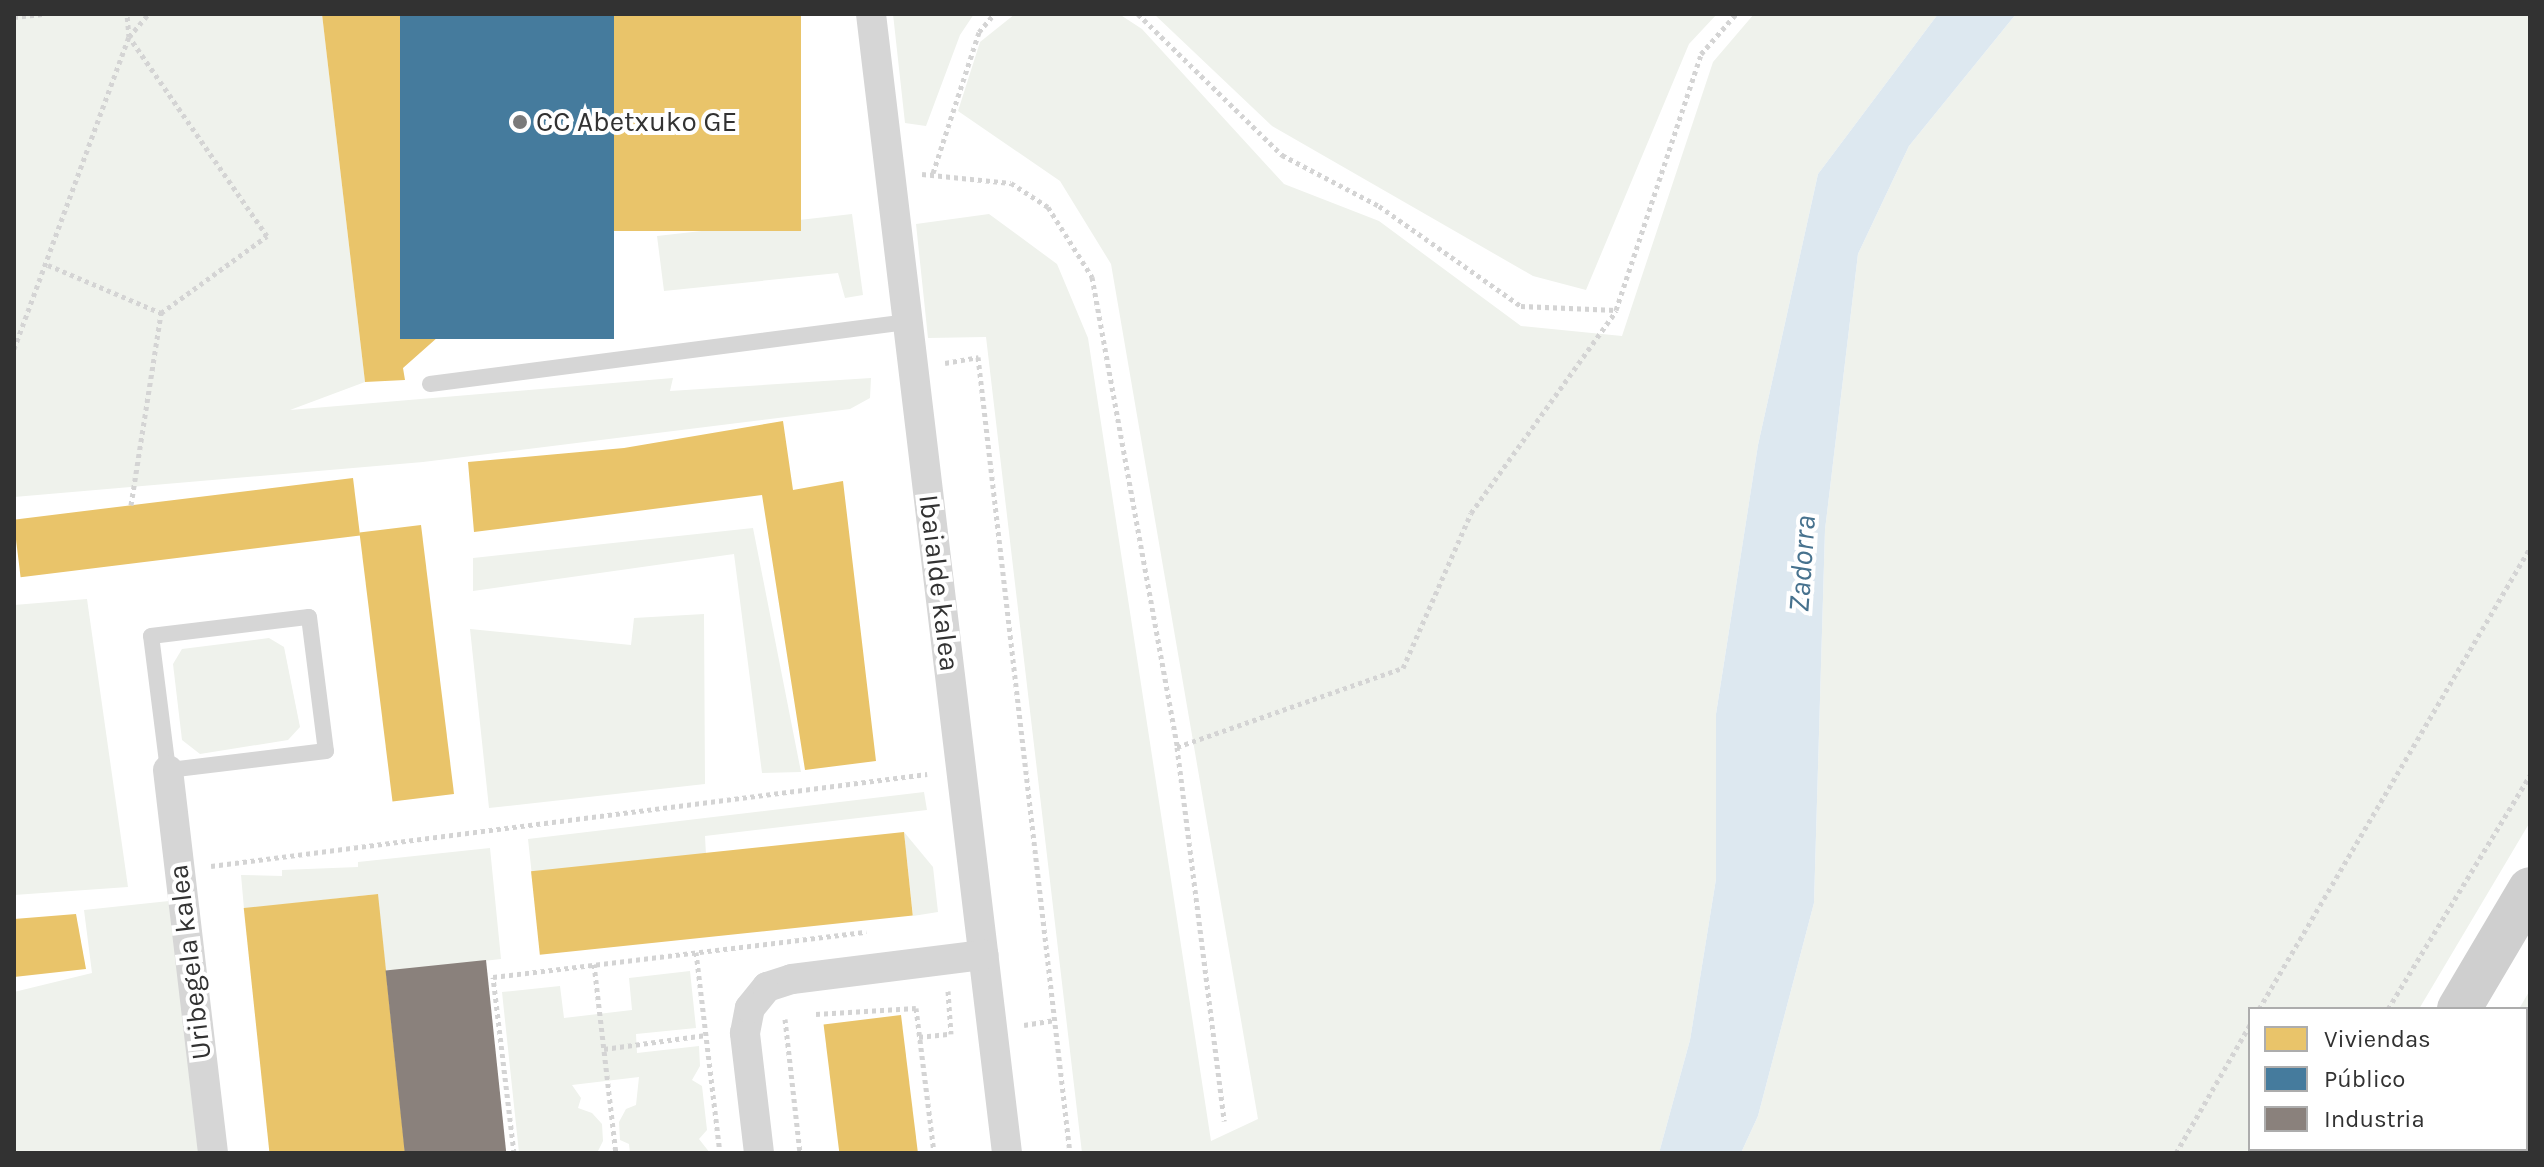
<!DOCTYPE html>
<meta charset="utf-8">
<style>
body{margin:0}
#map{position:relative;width:2544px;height:1167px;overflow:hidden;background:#fff;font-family:Karla,sans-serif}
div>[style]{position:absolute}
.green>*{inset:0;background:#eff2ec}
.water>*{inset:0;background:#dde8f0}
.homes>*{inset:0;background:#e9c46a;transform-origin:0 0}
.public>*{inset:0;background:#457b9d;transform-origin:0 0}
.industry>*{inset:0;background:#8a817c;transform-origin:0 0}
.path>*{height:5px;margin-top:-2.5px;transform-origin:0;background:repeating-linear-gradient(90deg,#d4d4d4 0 4px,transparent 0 8px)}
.lane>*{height:16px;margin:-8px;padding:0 8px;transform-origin:8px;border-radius:8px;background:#d6d6d6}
.street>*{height:30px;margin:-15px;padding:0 15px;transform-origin:15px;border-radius:15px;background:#d6d6d6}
.secondary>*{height:44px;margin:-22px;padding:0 22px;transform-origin:22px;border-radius:22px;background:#cfcfcf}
.dots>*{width:22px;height:22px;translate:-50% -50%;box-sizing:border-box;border:4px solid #fff;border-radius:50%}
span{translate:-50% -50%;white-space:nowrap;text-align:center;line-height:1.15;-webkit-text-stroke:8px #fff;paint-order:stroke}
.poi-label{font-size:28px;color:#323232}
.left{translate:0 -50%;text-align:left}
.street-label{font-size:28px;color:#323232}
.water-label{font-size:30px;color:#47728e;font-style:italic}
.frame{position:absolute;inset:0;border:16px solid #323232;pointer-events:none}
.legend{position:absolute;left:2248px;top:1007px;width:280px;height:144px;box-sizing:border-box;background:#fff;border:2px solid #adadad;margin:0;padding:10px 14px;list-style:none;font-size:24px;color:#323232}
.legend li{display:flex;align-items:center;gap:16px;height:40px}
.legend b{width:40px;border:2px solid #adadad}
</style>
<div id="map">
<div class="green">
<i style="clip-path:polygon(14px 14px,322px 14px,365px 382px,290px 410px,673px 378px,670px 391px,871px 378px,870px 398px,850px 409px,423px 462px,14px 497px)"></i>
<i style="clip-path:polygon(893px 14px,974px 14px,960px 35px,926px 126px,905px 123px)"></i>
<i style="clip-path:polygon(1015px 14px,1119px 14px,1142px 29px,1284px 184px,1379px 221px,1521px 326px,1622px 336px,1713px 62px,1754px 14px,1938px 14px,1818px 174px,1758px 445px,1716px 714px,1716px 879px,1690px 1040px,1659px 1153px,1082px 1153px,986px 337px,928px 338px,916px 224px,989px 214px,1057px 264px,1088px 338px,1211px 1141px,1258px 1119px,1111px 264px,1060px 181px,958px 111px,980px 42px)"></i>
<i style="clip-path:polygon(1154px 14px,1717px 14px,1689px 44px,1586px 290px,1533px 276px,1272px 126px)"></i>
<i style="clip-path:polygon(2016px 14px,2530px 14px,2530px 822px,2419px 1009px,2250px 1009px,2250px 1149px,2336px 1149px,2334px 1153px,1741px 1153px,1758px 1116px,1814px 903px,1825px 530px,1858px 254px,1909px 146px)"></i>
<i style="clip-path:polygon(852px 214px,863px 295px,845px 298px,838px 273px,664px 291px,657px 236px)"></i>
<i style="clip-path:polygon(753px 528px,801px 772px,762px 773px,734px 554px,473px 591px,473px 558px)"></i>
<i style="clip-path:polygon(87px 599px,128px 887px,14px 895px,14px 605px)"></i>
<i style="clip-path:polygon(704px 614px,705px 784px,489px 808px,470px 629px,631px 645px,634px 618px)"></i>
<i style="clip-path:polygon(269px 638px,284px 647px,300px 727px,288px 740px,200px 754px,182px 740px,173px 664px,182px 649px)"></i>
<i style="clip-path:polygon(924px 792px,927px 810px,705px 836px,706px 855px,532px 876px,528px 839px)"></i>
<i style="clip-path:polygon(904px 832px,933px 867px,938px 912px,913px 916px)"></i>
<i style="clip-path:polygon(490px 848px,501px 959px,386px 972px,377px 894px,244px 909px,241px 875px,282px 876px,282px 870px,358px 867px,358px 862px)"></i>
<i style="clip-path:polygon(169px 901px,207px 1153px,14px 1153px,14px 992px,92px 973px,84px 910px)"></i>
<i style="clip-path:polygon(690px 971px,696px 1028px,636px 1034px,637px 1053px,699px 1046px,700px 1066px,692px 1080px,702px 1086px,707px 1130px,699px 1139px,710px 1153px,630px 1153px,629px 1144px,620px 1140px,619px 1122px,626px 1109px,636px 1105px,639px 1077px,572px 1085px,581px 1098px,578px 1108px,592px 1113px,602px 1124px,603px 1141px,597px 1153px,519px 1153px,502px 992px,560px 986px,564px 1018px,632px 1010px,629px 978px)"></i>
<i style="clip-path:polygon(2530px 990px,2530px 1153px,2434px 1153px,2526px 1149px,2526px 1009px,2519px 1009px)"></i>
</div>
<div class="water">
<i style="clip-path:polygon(1938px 14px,2016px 14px,1909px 146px,1858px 254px,1825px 530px,1814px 903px,1758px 1116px,1741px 1153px,1659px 1153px,1690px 1040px,1716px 879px,1716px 714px,1758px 445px,1818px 174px)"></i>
</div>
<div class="homes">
<i style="clip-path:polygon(322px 14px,400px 14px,438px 337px,403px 368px,405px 380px,365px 382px)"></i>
<i style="left:614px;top:14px;width:187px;height:217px"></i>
<i style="clip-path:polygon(783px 421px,793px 490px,843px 481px,876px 761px,805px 770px,762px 495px,474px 532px,468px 462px,624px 448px)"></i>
<i style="left:353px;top:478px;width:58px;height:342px;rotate:83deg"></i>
<i style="left:421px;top:525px;width:271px;height:62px;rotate:83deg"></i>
<i style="left:904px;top:832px;width:84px;height:375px;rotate:84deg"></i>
<i style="left:378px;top:894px;width:261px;height:135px;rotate:84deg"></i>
<i style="clip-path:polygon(76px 914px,86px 969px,14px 977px,14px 919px)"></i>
<i style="left:901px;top:1015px;width:139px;height:78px;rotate:83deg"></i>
</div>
<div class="public">
<i style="left:400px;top:14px;width:214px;height:325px"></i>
</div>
<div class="industry">
<i style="left:486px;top:960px;width:194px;height:101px;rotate:84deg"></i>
<i style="clip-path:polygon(2530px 1106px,2530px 1153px,2516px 1153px,2515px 1149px,2526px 1149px)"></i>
</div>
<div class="path">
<i style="left:1138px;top:14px;width:202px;rotate:44.4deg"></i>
<i style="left:1282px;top:155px;width:110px;rotate:27.7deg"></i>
<i style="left:1379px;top:206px;width:174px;rotate:35.2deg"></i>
<i style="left:1521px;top:306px;width:95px;rotate:2.4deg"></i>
<i style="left:1616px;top:310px;width:270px;rotate:-71.6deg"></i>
<i style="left:1701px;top:54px;width:53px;rotate:-48.8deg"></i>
<i style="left:14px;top:17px;width:29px;rotate:-6deg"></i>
<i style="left:933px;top:173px;width:148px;rotate:-71.9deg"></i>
<i style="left:979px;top:32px;width:23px;rotate:-50deg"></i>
<i style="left:922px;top:174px;width:89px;rotate:5.8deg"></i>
<i style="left:1011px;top:183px;width:44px;rotate:33deg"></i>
<i style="left:1048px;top:207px;width:83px;rotate:57.8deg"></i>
<i style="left:1092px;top:277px;width:478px;rotate:79.7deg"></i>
<i style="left:1177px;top:747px;width:377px;rotate:82.8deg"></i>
<i style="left:48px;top:265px;width:123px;rotate:23deg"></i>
<i style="left:161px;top:313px;width:131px;rotate:-36deg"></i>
<i style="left:267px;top:236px;width:242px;rotate:-124.7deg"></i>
<i style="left:129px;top:37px;width:30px;rotate:-50deg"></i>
<i style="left:14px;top:349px;width:333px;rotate:-69.8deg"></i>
<i style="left:129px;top:37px;width:23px;rotate:-95deg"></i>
<i style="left:945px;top:363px;width:34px;rotate:-10deg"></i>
<i style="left:978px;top:357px;width:801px;rotate:83.41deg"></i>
<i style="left:131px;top:505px;width:194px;rotate:-81.1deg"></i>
<i style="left:1177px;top:747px;width:239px;rotate:-19.3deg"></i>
<i style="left:1403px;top:668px;width:169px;rotate:-66.3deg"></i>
<i style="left:1471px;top:513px;width:249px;rotate:-54.3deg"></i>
<i style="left:211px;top:866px;width:722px;rotate:-7.32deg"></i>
<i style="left:696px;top:952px;width:202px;rotate:83.2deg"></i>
<i style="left:594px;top:964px;width:190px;rotate:83.4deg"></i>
<i style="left:948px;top:991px;width:43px;rotate:86deg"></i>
<i style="left:2259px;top:1009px;width:535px;rotate:-59.55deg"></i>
<i style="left:2388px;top:1009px;width:274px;rotate:-58.7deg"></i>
<i style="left:816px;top:1014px;width:100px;rotate:-3.4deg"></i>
<i style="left:916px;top:1008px;width:146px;rotate:82.9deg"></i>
<i style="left:785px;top:1019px;width:135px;rotate:83.6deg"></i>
<i style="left:1024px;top:1025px;width:30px;rotate:-9deg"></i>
<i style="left:919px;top:1037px;width:31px;rotate:-6deg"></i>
<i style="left:604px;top:1049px;width:103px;rotate:-7.8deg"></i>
<i style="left:514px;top:1153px;width:177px;rotate:-96.8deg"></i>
<i style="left:493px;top:977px;width:376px;rotate:-6.9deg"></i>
<i style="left:2176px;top:1153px;width:148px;rotate:-60deg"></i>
<i style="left:2305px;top:1153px;width:4px;rotate:-63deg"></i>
</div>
<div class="lane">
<i style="left:430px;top:384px;width:480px;rotate:-7.4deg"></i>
<i style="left:309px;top:617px;width:135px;rotate:82.8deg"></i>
<i style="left:326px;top:751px;width:159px;rotate:173.1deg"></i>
<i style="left:168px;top:770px;width:135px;rotate:-97.2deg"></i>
<i style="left:151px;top:636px;width:159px;rotate:-6.9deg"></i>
</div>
<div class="street">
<i style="left:871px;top:14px;width:1147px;rotate:83.19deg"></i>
<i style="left:168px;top:770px;width:386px;rotate:83.3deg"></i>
<i style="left:759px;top:1153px;width:121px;rotate:-96.7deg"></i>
<i style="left:745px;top:1033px;width:25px;rotate:-79deg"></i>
<i style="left:750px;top:1008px;width:27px;rotate:-51deg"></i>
<i style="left:767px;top:987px;width:26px;rotate:-18deg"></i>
<i style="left:792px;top:979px;width:193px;rotate:-7.2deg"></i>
</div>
<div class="secondary">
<i style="left:2459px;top:1009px;width:139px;rotate:-59.4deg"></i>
<i style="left:2374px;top:1153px;width:4px;rotate:-63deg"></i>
</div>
<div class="dots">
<i style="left:520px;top:122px;background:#7a7a7a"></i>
</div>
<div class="poi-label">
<span class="left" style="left:536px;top:122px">CC Abetxuko GE</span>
</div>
<div class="street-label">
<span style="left:939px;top:583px;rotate:83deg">Ibaialde kalea</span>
<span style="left:190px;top:962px;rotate:-97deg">Uribegela kalea</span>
</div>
<div class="water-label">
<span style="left:1802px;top:564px;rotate:-86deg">Zadorra</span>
</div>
<div class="frame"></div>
<ul class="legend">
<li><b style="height:22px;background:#e9c46a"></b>Viviendas</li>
<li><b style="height:22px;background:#457b9d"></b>Público</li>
<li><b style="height:22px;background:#8a817c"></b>Industria</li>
</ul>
</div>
